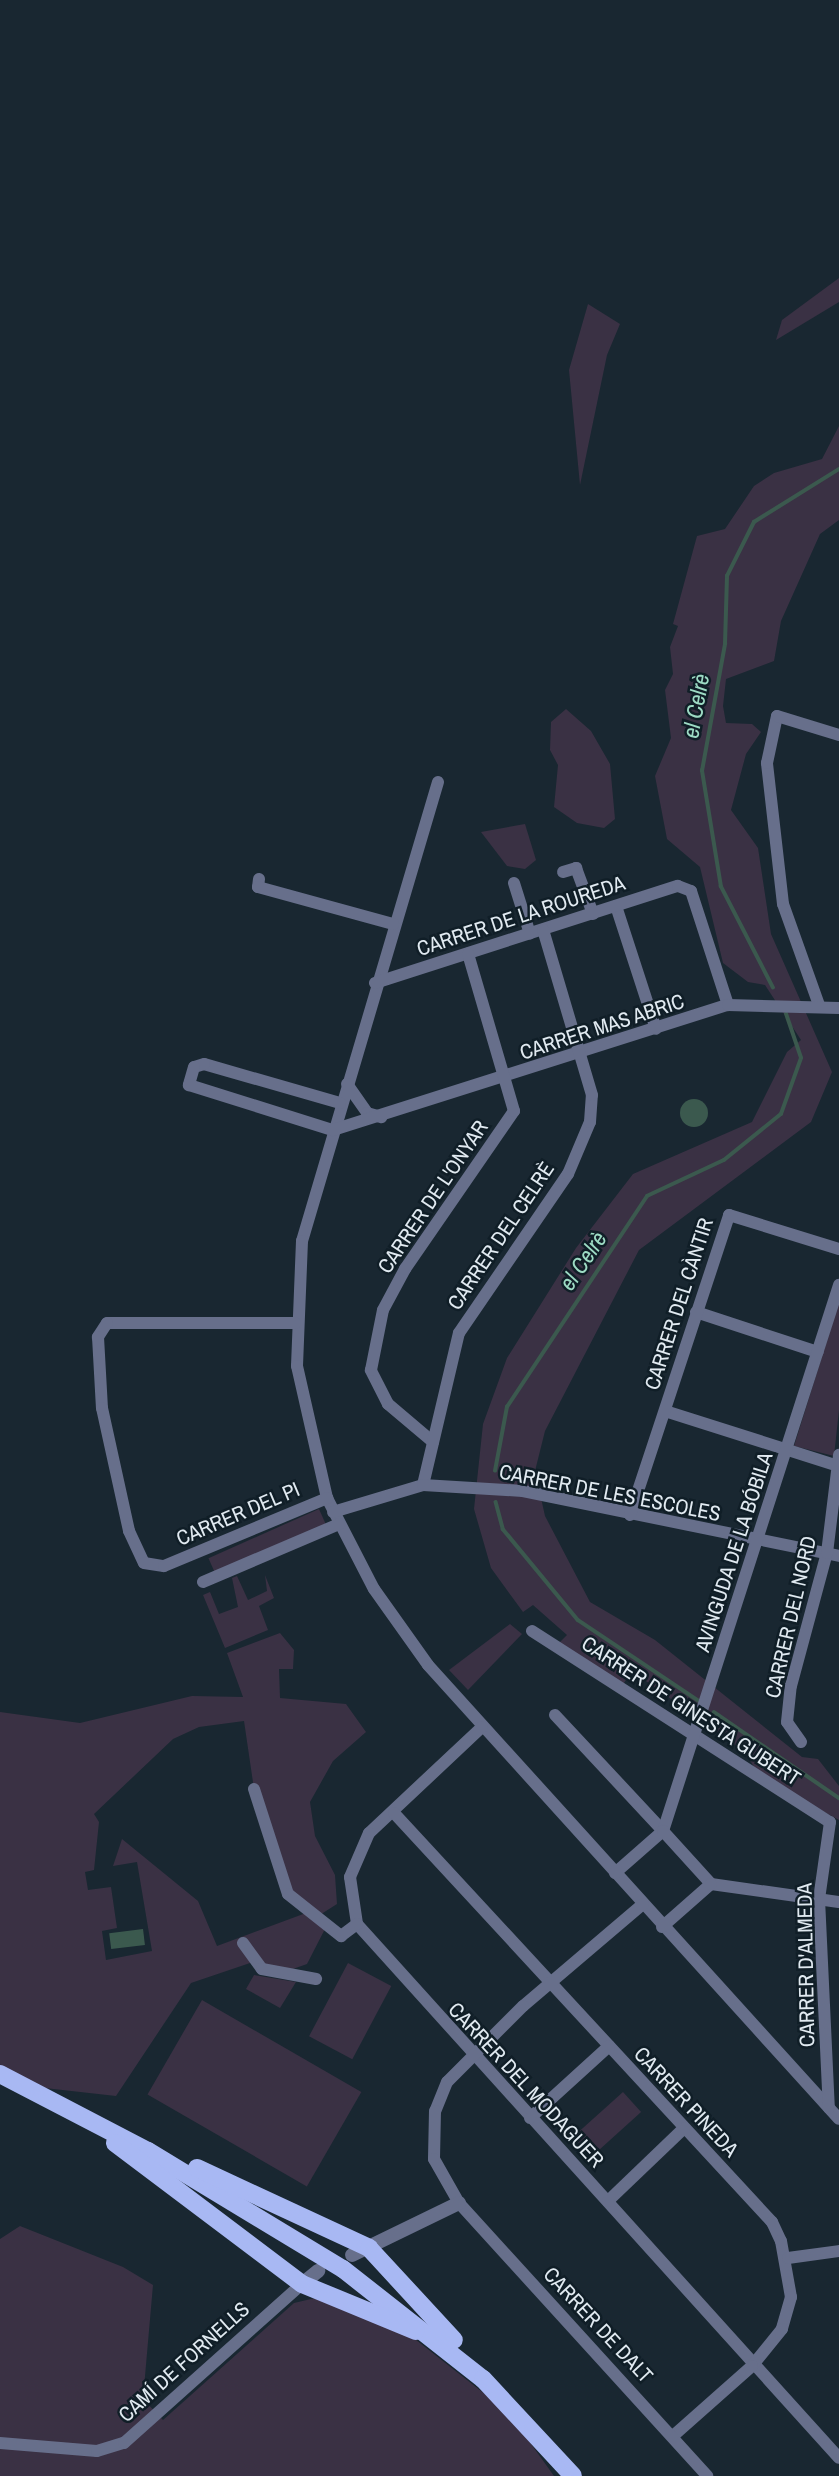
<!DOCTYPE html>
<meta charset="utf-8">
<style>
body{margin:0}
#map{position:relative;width:839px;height:2476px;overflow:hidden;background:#192731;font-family:"Archivo Narrow",sans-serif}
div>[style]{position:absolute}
.green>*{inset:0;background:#3a3144;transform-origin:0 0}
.water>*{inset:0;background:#3b594e;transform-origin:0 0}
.round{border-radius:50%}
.stream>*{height:3.5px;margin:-1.75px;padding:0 1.75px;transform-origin:1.75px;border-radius:1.75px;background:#3b594e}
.minor>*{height:12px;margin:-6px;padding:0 6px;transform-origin:6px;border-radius:6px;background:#676f8b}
.tertiary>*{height:14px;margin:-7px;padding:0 7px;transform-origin:7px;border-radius:7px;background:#676f8b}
.primary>*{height:18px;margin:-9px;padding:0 9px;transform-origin:9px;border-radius:9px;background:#a8b8f3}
span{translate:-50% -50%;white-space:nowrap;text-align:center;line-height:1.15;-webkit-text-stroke:5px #101e27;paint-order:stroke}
.street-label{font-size:21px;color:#e1eaf1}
.water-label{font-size:23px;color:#9ddbc4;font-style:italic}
</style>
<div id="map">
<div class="green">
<i style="clip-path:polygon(839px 278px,839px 302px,776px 340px,782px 320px)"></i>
<i style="clip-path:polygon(588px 304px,620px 324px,607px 355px,580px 485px,569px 370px)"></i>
<i style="clip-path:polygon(839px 426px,839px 520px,820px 534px,781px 621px,774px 661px,726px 679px,723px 706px,726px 723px,752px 724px,761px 732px,746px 754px,731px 810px,758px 848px,771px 934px,832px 1072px,811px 1122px,639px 1250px,545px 1431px,535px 1471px,545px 1516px,590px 1602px,655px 1640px,802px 1757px,818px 1759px,839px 1786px,839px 1820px,760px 1777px,745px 1752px,632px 1671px,622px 1686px,559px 1643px,567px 1635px,533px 1605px,523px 1612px,491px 1568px,474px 1509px,483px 1424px,507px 1358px,576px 1248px,633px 1174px,752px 1122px,787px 1052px,801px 1040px,765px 985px,748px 982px,723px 963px,700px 867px,667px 839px,655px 776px,671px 738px,665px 690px,673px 674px,670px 647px,678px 626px,673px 624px,697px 536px,725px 529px,754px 486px,774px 473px,822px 459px)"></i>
<i style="clip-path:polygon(566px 709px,591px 731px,610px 764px,615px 819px,604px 828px,577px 823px,554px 807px,558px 765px,550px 750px,551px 722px)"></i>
<i style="clip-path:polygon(525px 824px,536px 860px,525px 869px,507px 866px,481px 832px)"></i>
<i style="clip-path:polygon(839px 1302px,839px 1410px,834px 1456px,794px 1446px)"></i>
<i style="left:319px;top:1509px;width:17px;height:121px;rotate:66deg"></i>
<i style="clip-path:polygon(265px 1575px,274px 1598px,259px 1606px,268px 1630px,225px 1648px,203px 1595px,210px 1592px,219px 1614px,238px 1607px,232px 1578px,237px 1576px,248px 1600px,267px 1591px)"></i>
<i style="clip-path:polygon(510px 1624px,522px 1634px,468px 1690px,449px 1670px)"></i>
<i style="clip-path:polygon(evenodd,280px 1633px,294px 1650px,293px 1669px,279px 1669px,280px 1698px,346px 1704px,366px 1732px,333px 1761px,310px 1802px,315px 1836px,335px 1875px,337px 1904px,315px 1918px,326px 1927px,307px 1964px,290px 1970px,253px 1962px,191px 1983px,116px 2096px,0 2083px,0 1712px,80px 1723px,192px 1696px,243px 1697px,227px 1653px,280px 1633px,244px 1721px,254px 1789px,288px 1894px,306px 1913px,217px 1946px,198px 1901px,122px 1839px,113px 1866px,137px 1862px,152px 1951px,106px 1960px,102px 1931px,117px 1928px,111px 1887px,88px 1890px,85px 1872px,94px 1870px,99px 1822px,94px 1814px,173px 1739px,199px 1727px,244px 1721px)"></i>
<i style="left:348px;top:1963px;width:49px;height:83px;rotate:28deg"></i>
<i style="clip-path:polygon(254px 1975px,296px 1982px,280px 2008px,246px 1989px)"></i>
<i style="left:202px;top:2000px;width:184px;height:109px;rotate:30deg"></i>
<i style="left:623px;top:2092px;width:27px;height:67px;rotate:48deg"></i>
<i style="clip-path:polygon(20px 2226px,123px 2267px,153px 2285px,143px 2399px,163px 2420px,294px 2303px,328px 2295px,406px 2332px,509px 2413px,554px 2476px,0 2476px,0 2239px)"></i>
</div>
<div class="water">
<i class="round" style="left:680px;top:1099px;width:28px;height:28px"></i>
<i style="left:143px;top:1929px;width:16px;height:34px;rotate:83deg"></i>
</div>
<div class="stream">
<i style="left:773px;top:988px;width:114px;rotate:-117.2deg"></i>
<i style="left:721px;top:887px;width:118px;rotate:-99.3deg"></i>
<i style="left:702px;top:771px;width:129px;rotate:-79.7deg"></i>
<i style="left:725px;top:644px;width:68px;rotate:-88.3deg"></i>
<i style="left:727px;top:576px;width:60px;rotate:-63.4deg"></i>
<i style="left:754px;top:522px;width:100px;rotate:-31.9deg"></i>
<i style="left:495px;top:1471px;width:65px;rotate:-79.4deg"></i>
<i style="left:507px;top:1407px;width:253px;rotate:-56.4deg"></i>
<i style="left:647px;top:1196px;width:85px;rotate:-25.1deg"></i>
<i style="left:724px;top:1160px;width:73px;rotate:-38.9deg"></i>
<i style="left:781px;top:1114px;width:59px;rotate:-70.3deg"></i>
<i style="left:801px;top:1058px;width:46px;rotate:-108.8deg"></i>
<i style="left:496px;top:1502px;width:28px;rotate:75deg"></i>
<i style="left:503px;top:1529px;width:118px;rotate:50.5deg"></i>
<i style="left:578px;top:1620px;width:146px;rotate:33.8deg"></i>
<i style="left:714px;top:1712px;width:152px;rotate:34.5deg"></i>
</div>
<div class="minor">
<i style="left:438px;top:782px;width:479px;rotate:106.5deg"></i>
<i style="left:302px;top:1241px;width:125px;rotate:92.3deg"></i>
<i style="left:297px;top:1366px;width:135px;rotate:77.2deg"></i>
<i style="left:327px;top:1498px;width:102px;rotate:62.7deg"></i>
<i style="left:374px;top:1589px;width:93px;rotate:54.6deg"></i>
<i style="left:428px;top:1665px;width:612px;rotate:47.85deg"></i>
<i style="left:563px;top:872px;width:14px;rotate:-17deg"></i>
<i style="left:576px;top:868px;width:49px;rotate:69.7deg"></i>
<i style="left:259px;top:879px;width:8px;rotate:97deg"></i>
<i style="left:258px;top:887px;width:140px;rotate:15.3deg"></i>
<i style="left:514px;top:883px;width:53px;rotate:72.6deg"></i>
<i style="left:616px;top:906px;width:129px;rotate:72deg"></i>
<i style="left:375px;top:983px;width:318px;rotate:-17.8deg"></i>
<i style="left:678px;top:886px;width:14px;rotate:21deg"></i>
<i style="left:691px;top:891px;width:120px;rotate:72deg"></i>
<i style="left:819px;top:1005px;width:107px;rotate:-109.6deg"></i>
<i style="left:783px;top:904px;width:142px;rotate:-96.5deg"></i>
<i style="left:767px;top:763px;width:48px;rotate:-78deg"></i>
<i style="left:777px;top:716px;width:65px;rotate:17deg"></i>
<i style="left:347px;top:1084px;width:35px;rotate:55deg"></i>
<i style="left:367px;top:1113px;width:15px;rotate:16deg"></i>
<i style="left:340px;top:1103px;width:141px;rotate:-164deg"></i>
<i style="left:204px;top:1064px;width:10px;rotate:163deg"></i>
<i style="left:194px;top:1067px;width:19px;rotate:106deg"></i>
<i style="left:189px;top:1085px;width:151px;rotate:17.4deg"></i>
<i style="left:333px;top:1130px;width:414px;rotate:-17.6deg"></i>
<i style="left:728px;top:1005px;width:111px;rotate:1.5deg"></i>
<i style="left:696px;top:1312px;width:128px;rotate:18.2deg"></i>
<i style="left:295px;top:1323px;width:188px;rotate:180deg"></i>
<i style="left:107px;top:1323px;width:17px;rotate:123deg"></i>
<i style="left:98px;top:1337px;width:71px;rotate:86.8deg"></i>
<i style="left:102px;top:1408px;width:126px;rotate:77.6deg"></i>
<i style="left:129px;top:1531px;width:35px;rotate:65deg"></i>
<i style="left:144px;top:1563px;width:20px;rotate:9deg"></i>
<i style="left:164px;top:1566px;width:177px;rotate:-22.6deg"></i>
<i style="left:665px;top:1411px;width:182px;rotate:17.6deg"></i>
<i style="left:433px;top:1442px;width:59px;rotate:-139.8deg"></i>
<i style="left:388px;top:1404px;width:38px;rotate:-117deg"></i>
<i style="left:371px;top:1370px;width:61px;rotate:-78.7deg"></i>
<i style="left:383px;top:1310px;width:47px;rotate:-61.8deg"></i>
<i style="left:405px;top:1269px;width:192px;rotate:-55.4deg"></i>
<i style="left:514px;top:1111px;width:164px;rotate:-106.3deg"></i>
<i style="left:423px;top:1485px;width:156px;rotate:-76.7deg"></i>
<i style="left:459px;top:1333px;width:193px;rotate:-55.6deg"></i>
<i style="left:568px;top:1174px;width:56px;rotate:-67.1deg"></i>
<i style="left:590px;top:1122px;width:27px;rotate:-86deg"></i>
<i style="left:592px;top:1095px;width:172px;rotate:-106.5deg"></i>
<i style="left:333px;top:1512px;width:94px;rotate:-16.7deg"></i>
<i style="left:423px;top:1485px;width:100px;rotate:3.4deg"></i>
<i style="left:523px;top:1491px;width:323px;rotate:11.6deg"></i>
<i style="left:630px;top:1515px;width:316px;rotate:-71.7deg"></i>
<i style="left:729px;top:1215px;width:115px;rotate:17.2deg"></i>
<i style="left:203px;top:1582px;width:148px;rotate:-23.1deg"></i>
<i style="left:532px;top:1631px;width:354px;rotate:32.7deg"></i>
<i style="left:830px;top:1822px;width:78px;rotate:98.1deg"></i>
<i style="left:819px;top:1899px;width:209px;rotate:87.3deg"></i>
<i style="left:555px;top:1715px;width:158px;rotate:47deg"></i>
<i style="left:663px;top:1831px;width:574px;rotate:-72.13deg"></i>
<i style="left:482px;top:1727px;width:155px;rotate:136.8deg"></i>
<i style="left:369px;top:1833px;width:48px;rotate:113.4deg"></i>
<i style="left:350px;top:1877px;width:48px;rotate:81.5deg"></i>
<i style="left:357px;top:1924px;width:719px;rotate:47.93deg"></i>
<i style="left:801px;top:1742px;width:24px;rotate:-125deg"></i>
<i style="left:787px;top:1722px;width:36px;rotate:-84deg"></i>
<i style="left:791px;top:1686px;width:138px;rotate:-74.9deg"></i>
<i style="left:827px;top:1553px;width:99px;rotate:-83deg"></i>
<i style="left:254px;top:1789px;width:110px;rotate:72.1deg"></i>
<i style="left:288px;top:1894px;width:68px;rotate:38.4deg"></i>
<i style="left:341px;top:1936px;width:20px;rotate:-37deg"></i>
<i style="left:394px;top:1813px;width:557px;rotate:47.26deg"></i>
<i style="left:772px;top:2222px;width:21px;rotate:65deg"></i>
<i style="left:781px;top:2241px;width:57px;rotate:79.9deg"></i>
<i style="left:791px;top:2297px;width:33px;rotate:106deg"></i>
<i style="left:782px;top:2329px;width:48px;rotate:129deg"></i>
<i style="left:752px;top:2366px;width:104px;rotate:138.5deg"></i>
<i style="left:615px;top:1873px;width:64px;rotate:-41.2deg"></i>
<i style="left:663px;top:1831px;width:72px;rotate:47.8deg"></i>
<i style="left:711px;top:1884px;width:129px;rotate:8deg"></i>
<i style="left:643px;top:1904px;width:157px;rotate:139.6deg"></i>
<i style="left:523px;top:2006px;width:107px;rotate:135deg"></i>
<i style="left:447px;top:2082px;width:31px;rotate:112deg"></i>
<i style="left:435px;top:2111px;width:48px;rotate:91.2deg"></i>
<i style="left:434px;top:2159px;width:51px;rotate:60.4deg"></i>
<i style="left:459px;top:2203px;width:369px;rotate:47.7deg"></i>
<i style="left:662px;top:1927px;width:65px;rotate:-41.3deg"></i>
<i style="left:243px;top:1943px;width:32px;rotate:54deg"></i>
<i style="left:262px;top:1969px;width:55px;rotate:10.5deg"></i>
<i style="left:530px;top:2118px;width:107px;rotate:-42.3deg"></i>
<i style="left:608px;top:2201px;width:105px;rotate:-43.8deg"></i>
<i style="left:788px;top:2258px;width:51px;rotate:-7.8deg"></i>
<i style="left:0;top:2443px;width:97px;rotate:4.7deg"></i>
<i style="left:97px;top:2451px;width:28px;rotate:-17deg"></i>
<i style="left:124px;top:2443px;width:239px;rotate:-41.8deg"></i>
</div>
<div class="tertiary">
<i style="left:352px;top:2255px;width:119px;rotate:-25.9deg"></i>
<i style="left:302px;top:2284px;width:21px;rotate:-39deg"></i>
</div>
<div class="primary">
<i style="left:0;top:2074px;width:167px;rotate:27.5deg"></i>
<i style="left:148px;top:2151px;width:228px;rotate:31.2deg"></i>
<i style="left:343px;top:2269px;width:178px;rotate:38.2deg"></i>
<i style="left:483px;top:2379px;width:132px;rotate:47.1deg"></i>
<i style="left:115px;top:2143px;width:234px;rotate:37deg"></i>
<i style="left:302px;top:2284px;width:123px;rotate:22.4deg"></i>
<i style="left:197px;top:2168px;width:190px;rotate:24.9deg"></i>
<i style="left:369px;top:2248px;width:125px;rotate:47.3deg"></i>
</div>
<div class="street-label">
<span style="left:521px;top:916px;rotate:-18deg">CARRER DE LA ROUREDA</span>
<span style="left:602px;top:1027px;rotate:-18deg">CARRER MAS ABRIC</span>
<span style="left:433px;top:1197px;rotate:-56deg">CARRER DE L'ONYAR</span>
<span style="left:501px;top:1236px;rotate:-56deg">CARRER DEL CELRÈ</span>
<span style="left:679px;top:1304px;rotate:-72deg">CARRER DEL CÀNTIR</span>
<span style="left:610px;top:1493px;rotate:11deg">CARRER DE LES ESCOLES</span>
<span style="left:238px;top:1514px;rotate:-23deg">CARRER DEL PI</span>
<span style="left:734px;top:1552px;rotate:-72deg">AVINGUDA DE LA BÓBILA</span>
<span style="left:791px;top:1617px;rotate:-77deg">CARRER DEL NORD</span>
<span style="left:691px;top:1711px;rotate:33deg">CARRER DE GINESTA GUBERT</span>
<span style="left:806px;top:1965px;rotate:-91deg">CARRER D'ALMEDA</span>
<span style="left:526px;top:2085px;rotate:47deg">CARRER DEL MODAGUER</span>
<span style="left:686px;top:2102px;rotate:47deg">CARRER PINEDA</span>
<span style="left:598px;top:2325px;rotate:47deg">CARRER DE DALT</span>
<span style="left:184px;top:2362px;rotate:-42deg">CAMÍ DE FORNELLS</span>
</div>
<div class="water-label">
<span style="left:696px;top:706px;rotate:-80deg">el Celrè</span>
<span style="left:583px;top:1261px;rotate:-56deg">el Celrè</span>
</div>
</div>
